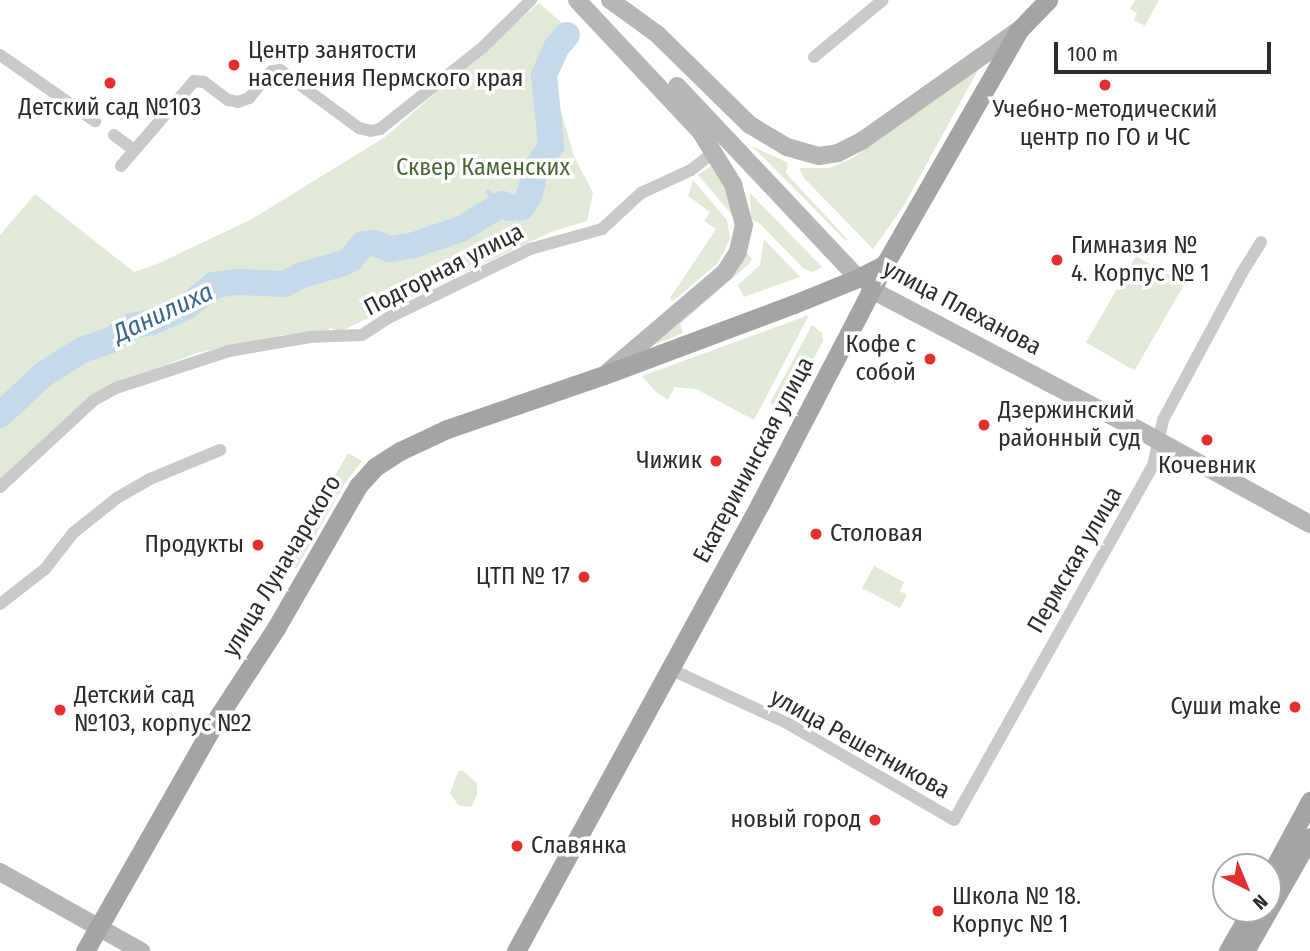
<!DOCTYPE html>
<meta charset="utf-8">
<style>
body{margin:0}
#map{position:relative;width:1310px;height:951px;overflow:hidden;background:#fff;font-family:"Fira Sans Condensed",sans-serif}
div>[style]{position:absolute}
.green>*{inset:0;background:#e1ead9;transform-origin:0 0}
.stream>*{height:4.5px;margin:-2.25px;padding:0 2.25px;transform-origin:2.25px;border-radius:2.25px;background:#c5d9ea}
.river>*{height:26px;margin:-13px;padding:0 13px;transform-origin:13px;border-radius:13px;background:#c5d9ea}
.minor>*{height:12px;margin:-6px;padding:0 6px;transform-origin:6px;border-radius:6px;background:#c9c9c9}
.secondary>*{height:18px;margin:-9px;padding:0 9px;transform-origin:9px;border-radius:9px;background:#b6b6b6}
.primary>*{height:19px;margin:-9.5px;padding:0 9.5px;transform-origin:9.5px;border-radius:9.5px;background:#a4a4a4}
.dots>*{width:19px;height:19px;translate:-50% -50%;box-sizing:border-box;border:4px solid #fff;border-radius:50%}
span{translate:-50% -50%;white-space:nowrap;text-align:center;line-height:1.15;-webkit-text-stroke:7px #fff;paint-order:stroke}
.poi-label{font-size:24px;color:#2c2c2c}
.left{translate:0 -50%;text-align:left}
.right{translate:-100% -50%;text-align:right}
.park-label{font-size:24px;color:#4c673a}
.street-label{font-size:24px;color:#2c2c2c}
.water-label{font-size:26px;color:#3b678d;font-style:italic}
.north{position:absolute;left:1212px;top:853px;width:70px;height:70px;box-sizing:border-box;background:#fff;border:2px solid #ababab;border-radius:50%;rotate:137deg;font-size:19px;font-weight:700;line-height:28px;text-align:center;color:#2c2c2c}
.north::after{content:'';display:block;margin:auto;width:24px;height:32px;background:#e32f2e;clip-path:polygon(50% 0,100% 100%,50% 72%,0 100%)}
.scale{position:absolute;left:1054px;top:42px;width:217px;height:32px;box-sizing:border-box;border:4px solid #2c2c2c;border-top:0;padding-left:9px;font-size:21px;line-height:24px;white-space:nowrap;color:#2c2c2c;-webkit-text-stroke:5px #fff;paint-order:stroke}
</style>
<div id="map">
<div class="green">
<i style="clip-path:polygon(1135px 0,1159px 0,1145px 26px,1134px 20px,1137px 13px,1130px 9px)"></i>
<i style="clip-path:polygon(539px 3px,568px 28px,550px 51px,553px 85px,574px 156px,593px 193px,587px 221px,551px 232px,339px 332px,330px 328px,328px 332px,283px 335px,197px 353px,102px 389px,82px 403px,0 479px,0 235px,35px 194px,134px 272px,157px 264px,252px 219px,385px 137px)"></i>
<i style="clip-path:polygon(983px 61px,903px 207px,873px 249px,804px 178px,799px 168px,829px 168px,853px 158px)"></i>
<i style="clip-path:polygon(752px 146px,788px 163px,786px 173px,848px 240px,845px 240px)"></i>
<i style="clip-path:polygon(711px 166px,723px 179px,733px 216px,698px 175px)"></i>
<i style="clip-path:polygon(693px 180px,727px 220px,730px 239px,718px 263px,673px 301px,670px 298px,716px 229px,704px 221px,710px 212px,688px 196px)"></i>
<i style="clip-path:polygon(750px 193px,822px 267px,813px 272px,804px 269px,759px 223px,751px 219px)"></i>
<i style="clip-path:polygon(764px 239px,800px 277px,744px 297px,738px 285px,760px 265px)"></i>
<i style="clip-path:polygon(747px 253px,752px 259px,749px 264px,680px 324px,683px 333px,649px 347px)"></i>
<i style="left:1136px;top:256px;width:56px;height:100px;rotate:30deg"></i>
<i style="clip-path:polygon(809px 315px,754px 420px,696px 389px,675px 387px,668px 400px,655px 391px,642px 376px)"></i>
<i style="clip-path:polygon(812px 325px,822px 333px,823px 341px,786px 411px,770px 403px)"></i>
<i style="clip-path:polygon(348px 453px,362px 461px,345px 483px,296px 569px,285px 564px)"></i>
<i style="clip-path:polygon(874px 566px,904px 582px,900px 591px,907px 595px,900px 608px,862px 588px)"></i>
<i style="clip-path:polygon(462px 770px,477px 783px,477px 795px,471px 807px,458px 805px,450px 793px,458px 772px)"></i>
</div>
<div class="stream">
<i style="left:488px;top:192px;width:18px;rotate:41deg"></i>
</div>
<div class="river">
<i style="left:0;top:415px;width:60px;rotate:-43deg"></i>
<i style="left:44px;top:374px;width:45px;rotate:-32.3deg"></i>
<i style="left:82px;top:350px;width:31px;rotate:-19deg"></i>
<i style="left:111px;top:340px;width:25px;rotate:-34deg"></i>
<i style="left:132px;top:326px;width:20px;rotate:-11deg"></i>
<i style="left:152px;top:322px;width:37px;rotate:-24deg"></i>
<i style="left:186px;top:307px;width:36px;rotate:-38deg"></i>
<i style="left:214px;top:285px;width:25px;rotate:-7deg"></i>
<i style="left:239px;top:282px;width:46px;rotate:2.5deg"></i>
<i style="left:285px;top:284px;width:19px;rotate:-28deg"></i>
<i style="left:302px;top:275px;width:41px;rotate:-15.8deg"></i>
<i style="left:341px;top:264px;width:11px;rotate:-27deg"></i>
<i style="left:351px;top:259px;width:19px;rotate:-51deg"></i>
<i style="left:363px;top:244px;width:11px;rotate:-5deg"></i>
<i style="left:374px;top:243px;width:17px;rotate:21deg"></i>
<i style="left:390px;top:249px;width:24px;rotate:-9deg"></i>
<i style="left:414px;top:245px;width:50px;rotate:-18.8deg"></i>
<i style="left:461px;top:229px;width:48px;rotate:-31.4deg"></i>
<i style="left:502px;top:204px;width:9px;rotate:27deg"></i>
<i style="left:510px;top:208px;width:12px;rotate:-5deg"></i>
<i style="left:522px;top:207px;width:15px;rotate:-58deg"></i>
<i style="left:530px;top:194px;width:24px;rotate:-78deg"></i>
<i style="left:535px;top:171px;width:30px;rotate:-57deg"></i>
<i style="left:551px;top:146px;width:71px;rotate:-95.6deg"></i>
<i style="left:544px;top:75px;width:30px;rotate:-66deg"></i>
<i style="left:556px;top:48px;width:17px;rotate:-50deg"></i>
</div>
<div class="minor">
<i style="left:0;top:55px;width:116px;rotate:34.8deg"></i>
<i style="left:814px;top:57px;width:89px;rotate:-39.6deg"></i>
<i style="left:114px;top:135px;width:25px;rotate:37deg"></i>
<i style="left:121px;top:166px;width:112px;rotate:-49.3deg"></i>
<i style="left:194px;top:81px;width:10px;rotate:6deg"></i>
<i style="left:204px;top:82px;width:30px;rotate:37deg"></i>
<i style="left:228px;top:100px;width:10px;rotate:11deg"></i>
<i style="left:238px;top:102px;width:12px;rotate:-20deg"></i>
<i style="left:249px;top:98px;width:35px;rotate:-50deg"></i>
<i style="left:272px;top:71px;width:8px;rotate:-7deg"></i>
<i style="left:280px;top:70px;width:98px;rotate:36.3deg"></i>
<i style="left:359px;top:128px;width:12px;rotate:14deg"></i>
<i style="left:371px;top:131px;width:9px;rotate:-13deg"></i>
<i style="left:380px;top:129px;width:130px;rotate:-38.5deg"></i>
<i style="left:482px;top:48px;width:69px;rotate:-44.4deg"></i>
<i style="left:0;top:487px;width:128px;rotate:-42.8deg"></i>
<i style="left:94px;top:400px;width:25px;rotate:-29deg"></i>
<i style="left:116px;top:388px;width:119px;rotate:-18.1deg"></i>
<i style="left:229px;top:351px;width:82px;rotate:-9.8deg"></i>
<i style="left:310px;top:337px;width:52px;rotate:-2.2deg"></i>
<i style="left:362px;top:335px;width:31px;rotate:-33deg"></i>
<i style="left:388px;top:318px;width:158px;rotate:-25.9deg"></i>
<i style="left:530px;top:249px;width:75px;rotate:-15.5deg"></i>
<i style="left:602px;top:229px;width:53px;rotate:-42.7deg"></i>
<i style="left:641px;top:193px;width:55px;rotate:-24.7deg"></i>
<i style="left:691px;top:170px;width:29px;rotate:-38deg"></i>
<i style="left:0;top:604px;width:57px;rotate:-37.9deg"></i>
<i style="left:45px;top:569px;width:46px;rotate:-52.1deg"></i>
<i style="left:73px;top:533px;width:56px;rotate:-38.5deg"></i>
<i style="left:117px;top:498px;width:38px;rotate:-30deg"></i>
<i style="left:150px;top:479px;width:76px;rotate:-22.5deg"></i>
<i style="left:670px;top:669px;width:129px;rotate:24.8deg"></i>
<i style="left:787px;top:723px;width:193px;rotate:30.1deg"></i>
<i style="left:954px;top:820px;width:406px;rotate:-60.7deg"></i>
<i style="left:1153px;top:466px;width:47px;rotate:-77.7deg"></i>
<i style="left:1163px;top:420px;width:169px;rotate:-61.8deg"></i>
<i style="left:1243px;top:271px;width:34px;rotate:-58deg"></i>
</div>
<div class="secondary">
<i style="left:577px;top:0;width:180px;rotate:46.8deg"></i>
<i style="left:700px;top:131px;width:62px;rotate:58.1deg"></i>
<i style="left:733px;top:184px;width:42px;rotate:75deg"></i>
<i style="left:744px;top:225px;width:28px;rotate:103deg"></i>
<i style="left:738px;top:252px;width:24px;rotate:123deg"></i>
<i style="left:725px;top:272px;width:153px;rotate:139.5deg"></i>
<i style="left:610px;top:0;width:58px;rotate:35.9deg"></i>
<i style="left:657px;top:34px;width:130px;rotate:44.4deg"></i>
<i style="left:750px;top:125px;width:43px;rotate:30.7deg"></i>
<i style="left:787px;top:147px;width:33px;rotate:16deg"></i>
<i style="left:819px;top:156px;width:19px;rotate:-9deg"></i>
<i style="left:838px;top:153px;width:28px;rotate:-27deg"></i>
<i style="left:863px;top:140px;width:191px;rotate:-35.2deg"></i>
<i style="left:677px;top:86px;width:264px;rotate:46.7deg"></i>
<i style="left:870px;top:289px;width:301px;rotate:27.7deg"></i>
<i style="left:1137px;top:429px;width:197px;rotate:28.8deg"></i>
<i style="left:0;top:872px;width:162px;rotate:29.3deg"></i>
</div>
<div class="primary">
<i style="left:1268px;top:879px;width:89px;rotate:-61.7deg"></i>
<i style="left:85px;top:951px;width:269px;rotate:-60.4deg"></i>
<i style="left:218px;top:717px;width:106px;rotate:-56.9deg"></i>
<i style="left:276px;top:628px;width:164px;rotate:-60deg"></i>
<i style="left:358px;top:486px;width:25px;rotate:-48deg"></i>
<i style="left:375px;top:467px;width:30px;rotate:-33deg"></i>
<i style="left:400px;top:451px;width:52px;rotate:-25.1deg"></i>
<i style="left:447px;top:429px;width:166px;rotate:-19deg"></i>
<i style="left:604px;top:375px;width:203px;rotate:-20.5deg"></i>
<i style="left:794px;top:304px;width:69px;rotate:-22.1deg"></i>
<i style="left:858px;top:278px;width:30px;rotate:-27deg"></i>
<i style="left:516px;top:951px;width:509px;rotate:-61.37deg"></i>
<i style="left:760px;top:504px;width:271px;rotate:-62.5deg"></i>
<i style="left:885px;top:264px;width:270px;rotate:-60.2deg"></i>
<i style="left:1019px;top:30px;width:42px;rotate:-46deg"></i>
<i style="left:1228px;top:951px;width:48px;rotate:-60.3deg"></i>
<i style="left:1245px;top:951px;width:131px;rotate:-60.3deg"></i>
</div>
<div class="dots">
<i style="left:234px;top:65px;background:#e32f2e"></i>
<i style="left:110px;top:83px;background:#e32f2e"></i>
<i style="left:1105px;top:85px;background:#e32f2e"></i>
<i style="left:1057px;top:260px;background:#e32f2e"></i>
<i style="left:930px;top:359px;background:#e32f2e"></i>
<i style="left:984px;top:425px;background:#e32f2e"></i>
<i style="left:1207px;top:440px;background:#e32f2e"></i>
<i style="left:716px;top:461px;background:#e32f2e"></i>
<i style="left:816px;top:534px;background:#e32f2e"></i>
<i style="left:258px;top:545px;background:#e32f2e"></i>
<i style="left:584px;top:577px;background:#e32f2e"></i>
<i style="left:1295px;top:707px;background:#e32f2e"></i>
<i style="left:60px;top:710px;background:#e32f2e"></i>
<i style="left:875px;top:820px;background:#e32f2e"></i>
<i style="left:517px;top:846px;background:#e32f2e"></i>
<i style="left:938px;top:911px;background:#e32f2e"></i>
</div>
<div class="poi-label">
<span class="left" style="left:248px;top:65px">Центр занятости<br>населения Пермского края</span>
<span style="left:110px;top:108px">Детский сад №103</span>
<span style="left:1105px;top:124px">Учебно-методический<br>центр по ГО и ЧС</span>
<span class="left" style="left:1071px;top:260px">Гимназия №<br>4. Корпус № 1</span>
<span class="right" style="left:916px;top:359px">Кофе с<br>собой</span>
<span class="left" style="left:998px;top:425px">Дзержинский<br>районный суд</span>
<span class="right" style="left:702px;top:461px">Чижик</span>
<span style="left:1207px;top:466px">Кочевник</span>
<span class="left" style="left:830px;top:534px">Столовая</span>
<span class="right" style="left:244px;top:545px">Прoдукты</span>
<span class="right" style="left:570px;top:577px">ЦТП № 17</span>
<span class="left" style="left:74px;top:710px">Детский сад<br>№103, корпус №2</span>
<span class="right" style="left:1281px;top:707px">Суши make</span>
<span class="right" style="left:861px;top:820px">новый город</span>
<span class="left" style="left:531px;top:846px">Славянка</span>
<span class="left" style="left:952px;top:911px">Школа № 18.<br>Корпус № 1</span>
</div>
<div class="park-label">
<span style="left:483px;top:168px">Сквер Каменских</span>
</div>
<div class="street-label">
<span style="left:444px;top:270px;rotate:-27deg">Подгорная улица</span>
<span style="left:962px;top:308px;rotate:28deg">улица Плеханова</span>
<span style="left:754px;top:460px;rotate:-62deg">Екатерининская улица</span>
<span style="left:1075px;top:560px;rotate:-60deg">Пермская улица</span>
<span style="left:282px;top:566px;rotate:-59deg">улица Луначарского</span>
<span style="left:860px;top:744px;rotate:29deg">улица Решетникова</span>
</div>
<div class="water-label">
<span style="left:163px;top:313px;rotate:-25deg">Данилиха</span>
</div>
<div class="north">N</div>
<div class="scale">100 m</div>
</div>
